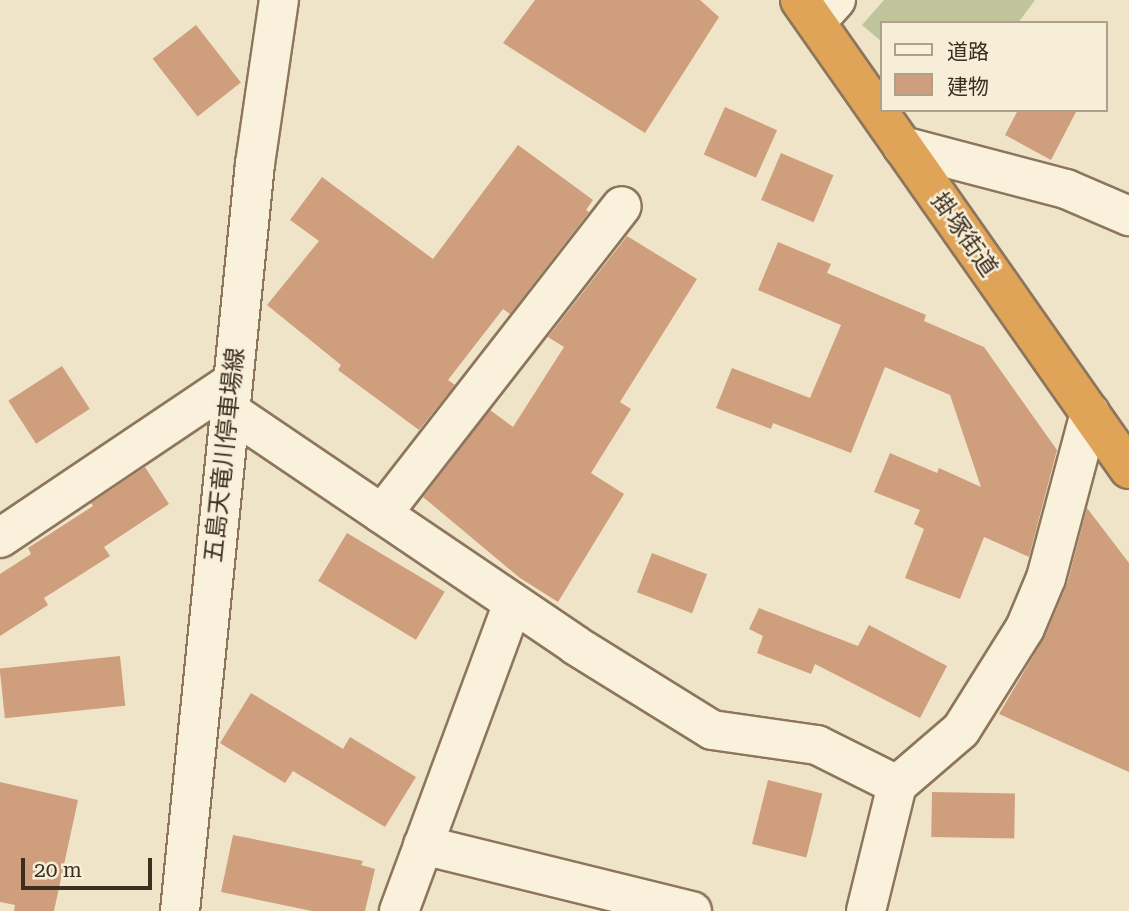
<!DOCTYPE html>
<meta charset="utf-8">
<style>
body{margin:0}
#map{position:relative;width:1129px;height:911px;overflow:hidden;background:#f0e4c8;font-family:"Roboto Serif","Noto Sans JP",serif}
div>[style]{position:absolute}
.cemetery>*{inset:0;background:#bfc49a}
.building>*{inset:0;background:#cf9f7d;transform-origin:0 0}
.roads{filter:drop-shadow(2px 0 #8d765c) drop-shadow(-2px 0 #8d765c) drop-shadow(0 2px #8d765c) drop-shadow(0 -2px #8d765c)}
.street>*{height:38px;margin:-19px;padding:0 19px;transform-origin:19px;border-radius:19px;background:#faf1dc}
.secondary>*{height:38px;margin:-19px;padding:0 19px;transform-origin:19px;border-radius:19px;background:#faf1dc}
.highway>*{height:38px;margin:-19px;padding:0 19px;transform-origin:19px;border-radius:19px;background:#e0a458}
span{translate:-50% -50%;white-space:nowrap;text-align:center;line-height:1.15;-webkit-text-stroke:5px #f7eed8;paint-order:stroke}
.street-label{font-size:24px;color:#3d2e20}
.legend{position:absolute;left:880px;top:21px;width:228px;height:91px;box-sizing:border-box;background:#f7eed8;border:2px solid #ada18e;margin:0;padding:9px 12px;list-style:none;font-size:21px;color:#3d2e20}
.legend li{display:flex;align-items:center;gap:14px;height:35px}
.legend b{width:35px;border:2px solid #ada18e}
.scale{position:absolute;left:21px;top:858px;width:131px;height:32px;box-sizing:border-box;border:4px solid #3d2e20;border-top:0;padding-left:9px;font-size:21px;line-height:24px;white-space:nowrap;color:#3d2e20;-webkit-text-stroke:5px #f7eed8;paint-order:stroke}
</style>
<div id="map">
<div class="cemetery">
<i style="clip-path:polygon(884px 0,1035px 0,1018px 23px,882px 23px,882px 42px,862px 25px)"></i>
</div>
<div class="building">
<i style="clip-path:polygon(535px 0,700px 0,719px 17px,645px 133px,503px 43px)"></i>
<i style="left:196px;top:25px;width:73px;height:55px;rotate:52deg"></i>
<i style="left:725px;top:107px;width:57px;height:52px;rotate:24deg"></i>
<i style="clip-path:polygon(1018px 110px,1077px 110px,1051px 160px,1005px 135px)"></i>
<i style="clip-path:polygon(518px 145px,593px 200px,586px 210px,589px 212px,510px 314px,503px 309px,448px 380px,455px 385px,419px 430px,338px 370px,341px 365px,267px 305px,319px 241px,290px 220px,322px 177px,433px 259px)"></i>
<i style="left:781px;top:153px;width:57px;height:51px;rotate:23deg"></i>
<i style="clip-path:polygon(627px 236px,697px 279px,620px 402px,631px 409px,591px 473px,624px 494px,558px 602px,520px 578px,423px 497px,490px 410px,513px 427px,564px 347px,548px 337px)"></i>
<i style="clip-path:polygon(778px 242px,831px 264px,827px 273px,926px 315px,924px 321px,984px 347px,1057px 450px,1029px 557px,984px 537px,960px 599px,905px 578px,924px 529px,914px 524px,920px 510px,874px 492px,890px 453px,937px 473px,939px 468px,981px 487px,950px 395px,885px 367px,851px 453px,773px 423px,771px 429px,716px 408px,732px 368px,810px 398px,841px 325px,758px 290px)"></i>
<i style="left:62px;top:366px;width:51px;height:64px;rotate:57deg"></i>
<i style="clip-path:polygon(145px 467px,169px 504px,104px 547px,110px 556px,44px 598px,48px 605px,0 636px,0 574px,31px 554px,28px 548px,93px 506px,91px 503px)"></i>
<i style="clip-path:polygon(1087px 508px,1129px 563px,1129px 772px,999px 714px,1045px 636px,1067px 584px)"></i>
<i style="left:347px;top:533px;width:114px;height:56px;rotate:31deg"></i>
<i style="left:652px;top:553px;width:59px;height:42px;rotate:21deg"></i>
<i style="clip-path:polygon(759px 608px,858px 646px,869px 625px,947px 666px,920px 718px,815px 664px,811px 674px,757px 653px,763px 636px,749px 629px)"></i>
<i style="left:120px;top:656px;width:50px;height:121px;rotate:84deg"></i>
<i style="clip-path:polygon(251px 693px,343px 749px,350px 737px,416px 777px,385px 827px,293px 771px,285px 783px,220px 743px)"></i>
<i style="left:768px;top:780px;width:56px;height:66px;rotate:14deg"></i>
<i style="clip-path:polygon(0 782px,78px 800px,54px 911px,14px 911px,15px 905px,0 902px)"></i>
<i style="left:932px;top:792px;width:83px;height:45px;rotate:1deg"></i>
<i style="clip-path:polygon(233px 835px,363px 861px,361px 865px,375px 869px,365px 911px,312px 911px,221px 892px)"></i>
</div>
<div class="roads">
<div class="street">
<i style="left:902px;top:146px;width:170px;rotate:14.7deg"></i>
<i style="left:1066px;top:189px;width:69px;rotate:23.2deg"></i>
<i style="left:230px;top:411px;width:417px;rotate:34.1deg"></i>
<i style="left:575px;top:645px;width:161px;rotate:31.8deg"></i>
<i style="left:712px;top:730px;width:106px;rotate:8.1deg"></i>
<i style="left:817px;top:745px;width:89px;rotate:26.6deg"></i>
<i style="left:382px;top:514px;width:390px;rotate:-52.1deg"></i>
<i style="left:0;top:538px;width:280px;rotate:-33.9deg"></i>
<i style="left:423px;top:845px;width:277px;rotate:13.8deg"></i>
<i style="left:399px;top:911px;width:328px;rotate:-69.7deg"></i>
<i style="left:866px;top:911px;width:130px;rotate:-76.2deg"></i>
<i style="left:897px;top:785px;width:84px;rotate:-40.7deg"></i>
<i style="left:961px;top:730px;width:120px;rotate:-57.9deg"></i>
<i style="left:1025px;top:628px;width:54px;rotate:-67.2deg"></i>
<i style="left:1046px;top:578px;width:171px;rotate:-75.1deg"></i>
</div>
<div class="secondary">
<i style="left:816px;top:22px;width:30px;rotate:-48deg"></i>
<i style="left:180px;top:911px;width:751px;rotate:-84.27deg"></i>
<i style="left:255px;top:164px;width:166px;rotate:-81.7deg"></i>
</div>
<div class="highway">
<i style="left:800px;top:0;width:573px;rotate:54.95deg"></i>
</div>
</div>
<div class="street-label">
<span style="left:964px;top:235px;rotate:55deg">掛塚街道</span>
<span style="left:225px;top:455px;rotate:-84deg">五島天竜川停車場線</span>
</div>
<ul class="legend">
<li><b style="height:9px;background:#faf1dc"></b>道路</li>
<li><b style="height:19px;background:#cf9f7d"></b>建物</li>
</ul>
<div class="scale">20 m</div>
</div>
